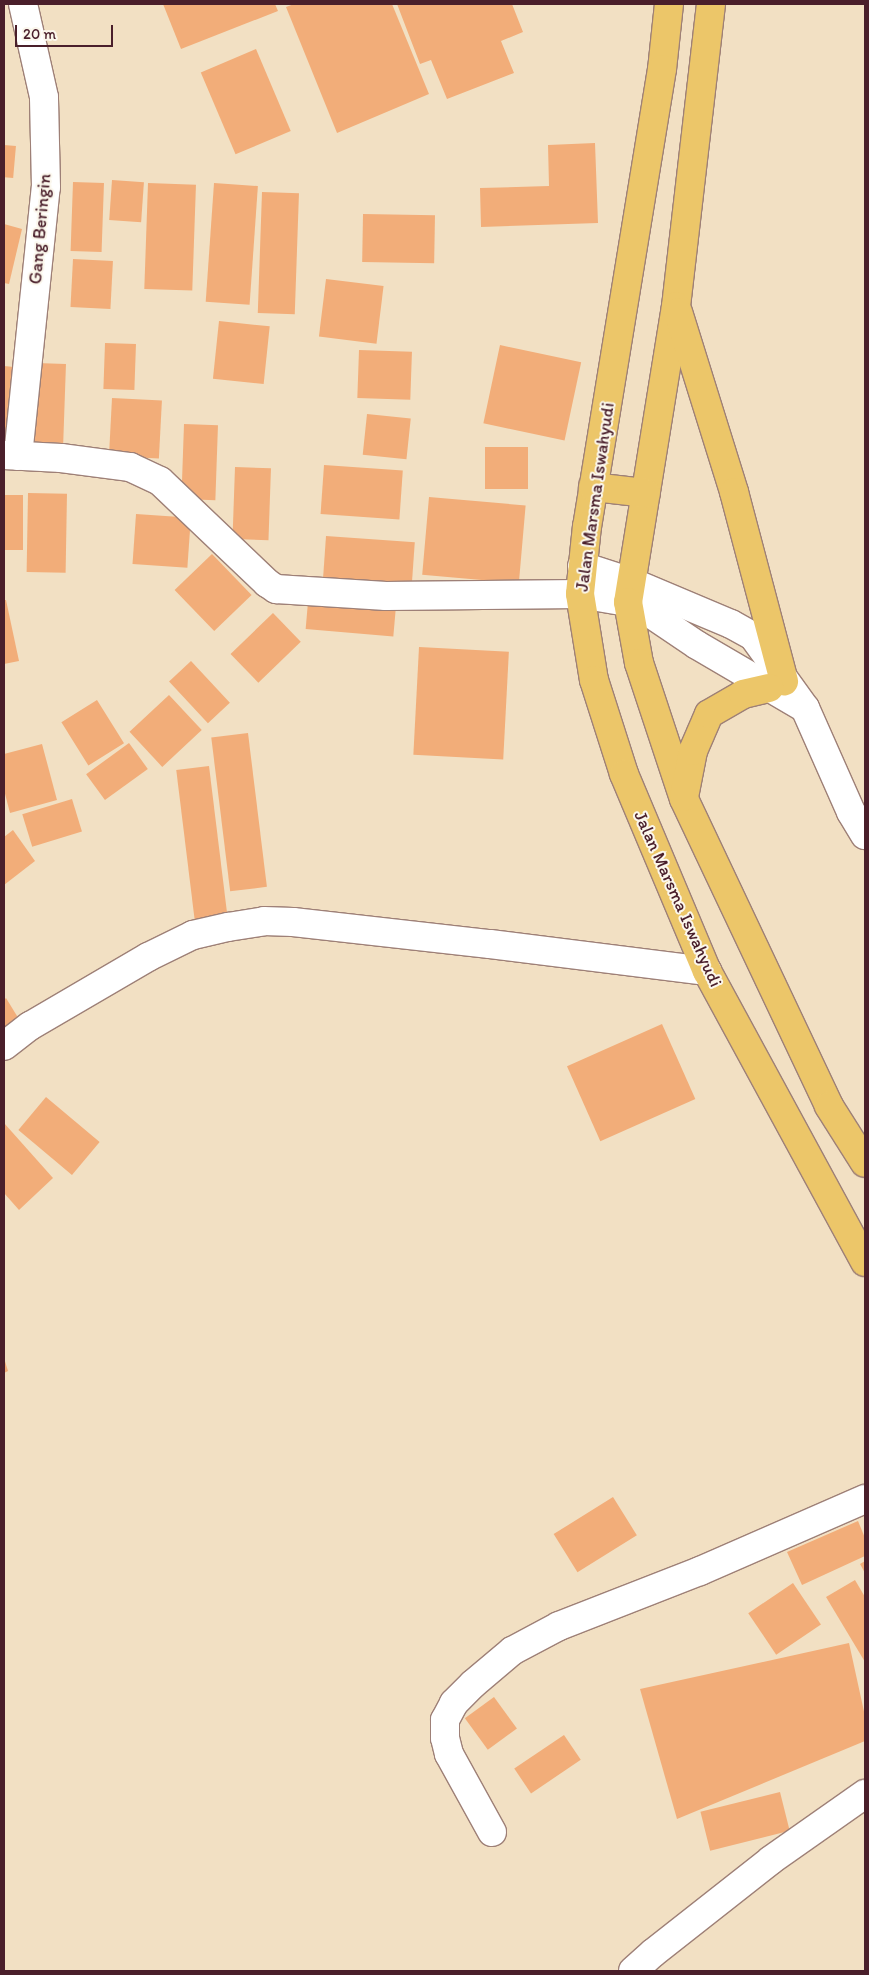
<!DOCTYPE html>
<style>
body{margin:0}
#map{position:relative;width:869px;height:1975px;overflow:hidden;background:#f2e0c3;font-family:Itim,sans-serif}
div>[style]{position:absolute}
.building>*{inset:0;background:#f2ad79;transform-origin:0 0}
.roads{filter:drop-shadow(1px 0 #9e8077) drop-shadow(-1px 0 #9e8077) drop-shadow(0 1px #9e8077) drop-shadow(0 -1px #9e8077)}
.minor>*{height:28px;margin:-14px;padding:0 14px;transform-origin:14px;border-radius:14px;background:#fff}
.highway>*{height:28px;margin:-14px;padding:0 14px;transform-origin:14px;border-radius:14px;background:#ecc669}
span{translate:-50% -50%;white-space:nowrap;text-align:center;line-height:1.15;-webkit-text-stroke:4px #fbf7ec;paint-order:stroke}
.street-label{font-size:18px;color:#4a1f2b}
.frame{position:absolute;inset:0;border:5px solid #4a1f2b;pointer-events:none}
.scale{position:absolute;left:15px;top:25px;width:98px;height:22px;box-sizing:border-box;border:2px solid #4a1f2b;border-top:0;padding-left:6px;font-size:15px;line-height:18px;white-space:nowrap;color:#4a1f2b;-webkit-text-stroke:4px #fbf7ec;paint-order:stroke}
</style>
<div id="map">
<div class="building">
<i style="clip-path:polygon(163px 4px,275px 4px,278px 11px,181px 49px)"></i>
<i style="clip-path:polygon(294px 4px,392px 4px,429px 94px,337px 133px,286px 7px)"></i>
<i style="clip-path:polygon(397px 4px,512px 4px,523px 32px,501px 41px,514px 73px,447px 99px,431px 60px,420px 64px)"></i>
<i style="left:256px;top:49px;width:89px;height:60px;rotate:67deg"></i>
<i style="clip-path:polygon(595px 143px,598px 223px,481px 227px,480px 188px,549px 186px,548px 145px)"></i>
<i style="left:4px;top:145px;width:12px;height:32px;rotate:5deg"></i>
<i style="left:112px;top:180px;width:32px;height:40px;rotate:4deg"></i>
<i style="left:73px;top:182px;width:31px;height:69px;rotate:2deg"></i>
<i style="left:148px;top:183px;width:48px;height:106px;rotate:2deg"></i>
<i style="left:214px;top:183px;width:44px;height:119px;rotate:4deg"></i>
<i style="left:262px;top:192px;width:37px;height:121px;rotate:2deg"></i>
<i style="left:363px;top:214px;width:72px;height:48px;rotate:1deg"></i>
<i style="clip-path:polygon(4px 224px,22px 229px,9px 284px,4px 283px)"></i>
<i style="left:73px;top:259px;width:40px;height:48px;rotate:3deg"></i>
<i style="left:326px;top:279px;width:58px;height:58px;rotate:7deg"></i>
<i style="left:219px;top:321px;width:51px;height:58px;rotate:6deg"></i>
<i style="left:105px;top:343px;width:31px;height:46px;rotate:2deg"></i>
<i style="left:500px;top:345px;width:83px;height:80px;rotate:12deg"></i>
<i style="left:359px;top:350px;width:53px;height:48px;rotate:2deg"></i>
<i style="left:36px;top:363px;width:30px;height:79px;rotate:2deg"></i>
<i style="clip-path:polygon(4px 366px,24px 368px,18px 444px,4px 443px)"></i>
<i style="left:112px;top:398px;width:50px;height:58px;rotate:3deg"></i>
<i style="left:367px;top:414px;width:44px;height:41px;rotate:6deg"></i>
<i style="left:184px;top:424px;width:34px;height:75px;rotate:2deg"></i>
<i style="left:485px;top:447px;width:43px;height:42px"></i>
<i style="left:324px;top:465px;width:79px;height:49px;rotate:4deg"></i>
<i style="left:235px;top:467px;width:36px;height:72px;rotate:2deg"></i>
<i style="left:28px;top:493px;width:39px;height:79px;rotate:1deg"></i>
<i style="left:4px;top:495px;width:19px;height:55px"></i>
<i style="left:429px;top:497px;width:97px;height:78px;rotate:5deg"></i>
<i style="left:136px;top:514px;width:55px;height:50px;rotate:4deg"></i>
<i style="left:326px;top:536px;width:89px;height:42px;rotate:4deg"></i>
<i style="left:212px;top:554px;width:57px;height:52px;rotate:46deg"></i>
<i style="clip-path:polygon(4px 600px,6px 600px,19px 661px,4px 664px)"></i>
<i style="left:308px;top:602px;width:88px;height:27px;rotate:5deg"></i>
<i style="left:273px;top:613px;width:40px;height:59px;rotate:46deg"></i>
<i style="left:419px;top:647px;width:90px;height:108px;rotate:3deg"></i>
<i style="left:191px;top:661px;width:57px;height:30px;rotate:47deg"></i>
<i style="left:169px;top:695px;width:48px;height:54px;rotate:47deg"></i>
<i style="left:97px;top:700px;width:51px;height:42px;rotate:58deg"></i>
<i style="left:248px;top:733px;width:155px;height:37px;rotate:83deg"></i>
<i style="left:129px;top:743px;width:32px;height:53px;rotate:54deg"></i>
<i style="clip-path:polygon(42px 744px,57px 800px,10px 813px,4px 790px,4px 754px)"></i>
<i style="left:209px;top:766px;width:155px;height:33px;rotate:83deg"></i>
<i style="left:72px;top:799px;width:34px;height:52px;rotate:73deg"></i>
<i style="clip-path:polygon(13px 830px,35px 861px,4px 885px,4px 837px)"></i>
<i style="clip-path:polygon(6px 998px,25px 1029px,4px 1042px,4px 1000px)"></i>
<i style="left:662px;top:1024px;width:82px;height:104px;rotate:66deg"></i>
<i style="left:46px;top:1097px;width:70px;height:43px;rotate:40deg"></i>
<i style="clip-path:polygon(4px 1123px,53px 1178px,19px 1210px,4px 1193px)"></i>
<i style="clip-path:polygon(4px 1358px,8px 1371px,4px 1373px)"></i>
<i style="left:613px;top:1497px;width:45px;height:70px;rotate:58deg"></i>
<i style="clip-path:polygon(858px 1521px,865px 1538px,865px 1556px,802px 1585px,787px 1552px)"></i>
<i style="clip-path:polygon(865px 1561px,865px 1573px,860px 1564px)"></i>
<i style="clip-path:polygon(855px 1580px,865px 1597px,865px 1662px,826px 1597px)"></i>
<i style="left:793px;top:1583px;width:50px;height:54px;rotate:56deg"></i>
<i style="clip-path:polygon(849px 1643px,865px 1716px,865px 1741px,677px 1819px,640px 1689px)"></i>
<i style="left:494px;top:1697px;width:39px;height:36px;rotate:54deg"></i>
<i style="left:564px;top:1735px;width:30px;height:60px;rotate:56deg"></i>
<i style="left:780px;top:1792px;width:40px;height:82px;rotate:76deg"></i>
</div>
<div class="roads">
<div class="minor">
<i style="left:4px;top:455px;width:57px;rotate:3deg"></i>
<i style="left:61px;top:458px;width:70px;rotate:7.4deg"></i>
<i style="left:130px;top:467px;width:33px;rotate:25deg"></i>
<i style="left:160px;top:481px;width:148px;rotate:43.6deg"></i>
<i style="left:267px;top:583px;width:11px;rotate:34deg"></i>
<i style="left:276px;top:589px;width:110px;rotate:3.6deg"></i>
<i style="left:386px;top:596px;width:194px;rotate:-0.6deg"></i>
<i style="left:580px;top:594px;width:49px;rotate:9.5deg"></i>
<i style="left:628px;top:602px;width:22px;rotate:27deg"></i>
<i style="left:648px;top:612px;width:59px;rotate:34deg"></i>
<i style="left:697px;top:645px;width:125px;rotate:30.3deg"></i>
<i style="left:18px;top:456px;width:270px;rotate:-84.1deg"></i>
<i style="left:46px;top:187px;width:90px;rotate:-91.3deg"></i>
<i style="left:44px;top:97px;width:95px;rotate:-102.7deg"></i>
<i style="left:582px;top:566px;width:52px;rotate:18.1deg"></i>
<i style="left:631px;top:582px;width:108px;rotate:22.8deg"></i>
<i style="left:731px;top:624px;width:25px;rotate:29deg"></i>
<i style="left:753px;top:636px;width:89px;rotate:54.2deg"></i>
<i style="left:805px;top:708px;width:114px;rotate:66.1deg"></i>
<i style="left:851px;top:812px;width:27px;rotate:59deg"></i>
<i style="left:4px;top:1046px;width:33px;rotate:-38deg"></i>
<i style="left:30px;top:1026px;width:137px;rotate:-30.3deg"></i>
<i style="left:148px;top:957px;width:50px;rotate:-26.1deg"></i>
<i style="left:193px;top:935px;width:36px;rotate:-13deg"></i>
<i style="left:228px;top:927px;width:36px;rotate:-9deg"></i>
<i style="left:264px;top:921px;width:29px;rotate:2deg"></i>
<i style="left:293px;top:922px;width:198px;rotate:6.4deg"></i>
<i style="left:490px;top:944px;width:219px;rotate:7.1deg"></i>
<i style="left:492px;top:1832px;width:89px;rotate:-118.9deg"></i>
<i style="left:449px;top:1754px;width:16px;rotate:-104deg"></i>
<i style="left:445px;top:1738px;width:18px;rotate:-90deg"></i>
<i style="left:445px;top:1720px;width:19px;rotate:-62deg"></i>
<i style="left:454px;top:1703px;width:27px;rotate:-45deg"></i>
<i style="left:473px;top:1684px;width:51px;rotate:-40.2deg"></i>
<i style="left:512px;top:1651px;width:53px;rotate:-28deg"></i>
<i style="left:559px;top:1626px;width:151px;rotate:-21.3deg"></i>
<i style="left:700px;top:1571px;width:180px;rotate:-23.6deg"></i>
<i style="left:633px;top:1971px;width:27px;rotate:-42deg"></i>
<i style="left:653px;top:1953px;width:150px;rotate:-38.2deg"></i>
<i style="left:771px;top:1860px;width:115px;rotate:-35.1deg"></i>
</div>
<div class="highway">
<i style="left:669px;top:4px;width:65px;rotate:96.1deg"></i>
<i style="left:662px;top:69px;width:463px;rotate:99.3deg"></i>
<i style="left:587px;top:526px;width:68px;rotate:95.9deg"></i>
<i style="left:580px;top:594px;width:87px;rotate:80.8deg"></i>
<i style="left:594px;top:680px;width:99px;rotate:72.3deg"></i>
<i style="left:624px;top:774px;width:214px;rotate:67.2deg"></i>
<i style="left:707px;top:971px;width:331px;rotate:61.5deg"></i>
<i style="left:711px;top:4px;width:304px;rotate:96.6deg"></i>
<i style="left:676px;top:306px;width:300px;rotate:99.2deg"></i>
<i style="left:628px;top:602px;width:62px;rotate:79.8deg"></i>
<i style="left:639px;top:663px;width:143px;rotate:71.7deg"></i>
<i style="left:684px;top:799px;width:340px;rotate:64.7deg"></i>
<i style="left:829px;top:1106px;width:67px;rotate:57.7deg"></i>
<i style="left:678px;top:312px;width:189px;rotate:72.7deg"></i>
<i style="left:734px;top:492px;width:196px;rotate:75.2deg"></i>
<i style="left:593px;top:487px;width:53px;rotate:6.5deg"></i>
<i style="left:684px;top:797px;width:47px;rotate:-78.9deg"></i>
<i style="left:693px;top:751px;width:40px;rotate:-66.6deg"></i>
<i style="left:709px;top:714px;width:39px;rotate:-30deg"></i>
<i style="left:743px;top:694px;width:27px;rotate:-13deg"></i>
</div>
</div>
<div class="street-label">
<span style="left:40px;top:229px;rotate:-85deg">Gang Beringin</span>
<span style="left:595px;top:497px;rotate:-82deg">Jalan Marsma Iswahyudi</span>
<span style="left:678px;top:899px;rotate:66deg">Jalan Marsma Iswahyudi</span>
</div>
<div class="frame"></div>
<div class="scale">20 m</div>
</div>
